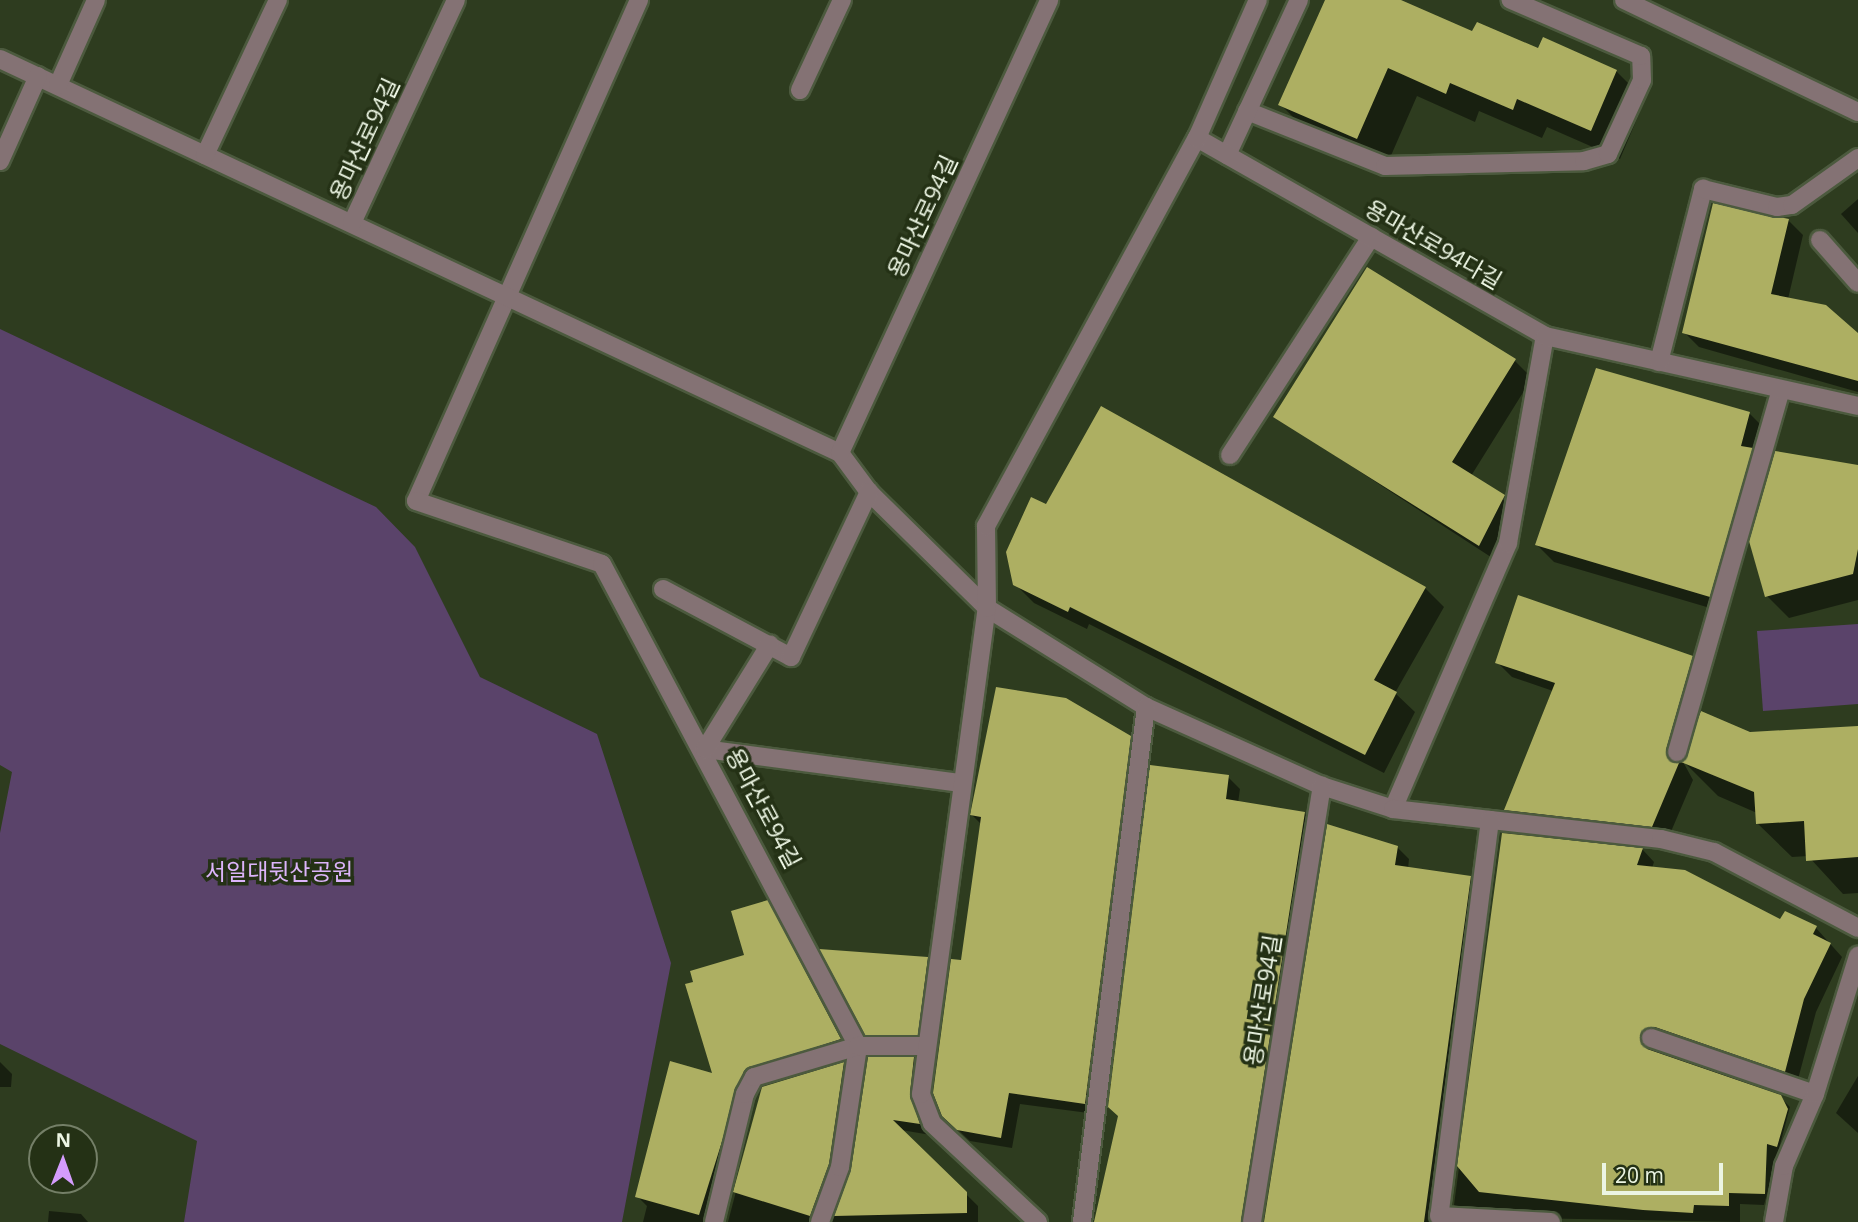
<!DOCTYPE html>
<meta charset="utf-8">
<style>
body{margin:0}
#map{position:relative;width:1858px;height:1222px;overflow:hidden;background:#2e3c1f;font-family:"Open Sans","Noto Sans KR",sans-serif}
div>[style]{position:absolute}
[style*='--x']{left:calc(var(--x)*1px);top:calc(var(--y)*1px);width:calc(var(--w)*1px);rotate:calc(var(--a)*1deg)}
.green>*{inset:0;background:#5a436a}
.shadow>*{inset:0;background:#0007}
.building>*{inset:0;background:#adaf62}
.roads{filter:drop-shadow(2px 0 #4c5a3e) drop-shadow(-2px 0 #4c5a3e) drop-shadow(0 2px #4c5a3e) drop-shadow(0 -2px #4c5a3e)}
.service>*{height:18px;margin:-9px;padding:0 9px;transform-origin:9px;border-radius:9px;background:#847274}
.minor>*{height:18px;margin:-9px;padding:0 9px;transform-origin:9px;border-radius:9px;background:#847274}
span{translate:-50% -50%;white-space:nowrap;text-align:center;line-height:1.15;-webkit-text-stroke:7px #243115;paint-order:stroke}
.street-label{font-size:23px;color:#ecf5e3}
.park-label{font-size:23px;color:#dcb4fa}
.north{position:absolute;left:28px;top:1124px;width:70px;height:70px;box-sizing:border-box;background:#243115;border:2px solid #747f67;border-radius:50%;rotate:1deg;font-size:19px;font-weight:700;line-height:28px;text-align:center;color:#ecf5e3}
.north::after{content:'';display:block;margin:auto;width:24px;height:32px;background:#d49cfc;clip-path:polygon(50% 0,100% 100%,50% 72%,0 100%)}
.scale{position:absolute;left:1602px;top:1163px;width:121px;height:32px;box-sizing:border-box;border:4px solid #ecf5e3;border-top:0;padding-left:9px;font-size:21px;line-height:24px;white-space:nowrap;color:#ecf5e3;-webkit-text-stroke:5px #243115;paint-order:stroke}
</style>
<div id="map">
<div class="green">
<i style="clip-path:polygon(0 329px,376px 507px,415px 547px,480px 677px,597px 734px,671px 963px,622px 1222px,184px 1222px,197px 1141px,0 1044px,0 833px,12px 772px,0 765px)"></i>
<i style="clip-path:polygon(1858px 624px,1858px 704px,1763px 711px,1757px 631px)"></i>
</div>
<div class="shadow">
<i style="clip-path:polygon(1326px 0,1397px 0,1473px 33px,1616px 71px,1645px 100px,1620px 159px,1547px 127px,1542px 138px,1479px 111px,1475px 122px,1417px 96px,1386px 167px,1310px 134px,1280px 104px)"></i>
<i style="clip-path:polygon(1858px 199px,1858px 233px,1841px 214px)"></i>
<i style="clip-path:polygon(1788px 220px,1803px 235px,1788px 299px,1858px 336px,1858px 392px,1699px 347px,1684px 332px)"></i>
<i style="clip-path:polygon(1515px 361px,1532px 378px,1471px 476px,1521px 513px,1497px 561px,1276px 417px)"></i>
<i style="clip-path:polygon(1597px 370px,1750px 414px,1767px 431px,1759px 457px,1769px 466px,1727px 613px,1554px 562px,1537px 545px)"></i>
<i style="clip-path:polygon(1858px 467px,1858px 600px,1789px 618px,1767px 596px)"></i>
<i style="clip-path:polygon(1015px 584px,1425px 588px,1444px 607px,1395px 693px,1415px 712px,1384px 773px,1089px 624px,1087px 629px,1034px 603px)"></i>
<i style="clip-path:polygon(1692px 658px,1707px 673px,1684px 751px,1749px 734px,1858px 728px,1858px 893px,1843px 894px,1808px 856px,1792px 857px,1757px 823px,1757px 813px,1718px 796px,1682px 760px,1693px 780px,1667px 841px,1521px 824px,1507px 810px,1553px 691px,1512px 677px,1497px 662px)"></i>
<i style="clip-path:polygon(1130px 738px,1142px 749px,1096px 1114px,1020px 1104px,1012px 1148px,970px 1141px,943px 1116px,981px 824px,972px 815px)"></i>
<i style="clip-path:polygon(1228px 777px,1240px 789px,1238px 803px,1304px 813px,1316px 825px,1254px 1222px,1097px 1222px)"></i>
<i style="clip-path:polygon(1503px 835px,1643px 850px,1654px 862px,1652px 868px,1781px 922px,1785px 913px,1816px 928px,1842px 957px,1816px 1012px,1797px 1083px,1668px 1038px,1651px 1047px,1778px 1095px,1790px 1107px,1764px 1205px,1740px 1204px,1740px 1222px,1466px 1217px,1454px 1205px)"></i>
<i style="clip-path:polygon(1397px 847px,1409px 859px,1408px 869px,1471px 877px,1483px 889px,1440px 1222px,1265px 1222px)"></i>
<i style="clip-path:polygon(767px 902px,852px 1051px,756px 1083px,721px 1222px,643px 1222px,647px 1206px,637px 1196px,715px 1075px)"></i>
<i style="clip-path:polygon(927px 959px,939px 970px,929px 1045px,878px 1045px,866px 1034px)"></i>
<i style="clip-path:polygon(869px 1059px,914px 1059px,926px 1071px,921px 1106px,931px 1135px,901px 1130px,978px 1206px,978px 1222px,832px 1222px,853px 1169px)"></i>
<i style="clip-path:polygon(0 1062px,12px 1074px,11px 1087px,0 1087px)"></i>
<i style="clip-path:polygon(844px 1064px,855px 1076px,824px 1222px,728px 1222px,763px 1088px)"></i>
<i style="clip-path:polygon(1858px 1076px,1858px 1133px,1836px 1113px)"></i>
<i style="clip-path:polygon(49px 1211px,81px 1214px,88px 1222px,48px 1222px)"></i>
</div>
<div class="building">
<i style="clip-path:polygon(1325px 0,1401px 0,1472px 31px,1477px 22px,1538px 48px,1543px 37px,1617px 70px,1591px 131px,1517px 99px,1513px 110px,1450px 83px,1446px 94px,1388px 68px,1357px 139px,1278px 105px)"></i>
<i style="clip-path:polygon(1713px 203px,1789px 219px,1771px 294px,1826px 305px,1858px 333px,1858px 381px,1682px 333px)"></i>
<i style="clip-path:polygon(1367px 267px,1516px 359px,1452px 462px,1505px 495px,1479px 546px,1273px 417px)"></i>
<i style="clip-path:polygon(1596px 368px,1750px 412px,1741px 446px,1753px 448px,1710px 597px,1535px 545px)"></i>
<i style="clip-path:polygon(1101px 406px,1426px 587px,1374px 680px,1397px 692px,1365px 755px,1070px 607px,1068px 612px,1013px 585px,1006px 552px,1031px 497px,1046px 504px)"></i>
<i style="clip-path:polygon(1775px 451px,1858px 465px,1858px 549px,1853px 574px,1765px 597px,1749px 541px)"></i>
<i style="clip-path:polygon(1518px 595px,1693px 656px,1666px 750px,1679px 763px,1652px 827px,1504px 810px,1555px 683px,1495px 663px)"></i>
<i style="clip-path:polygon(996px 687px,1066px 698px,1131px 736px,1085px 1104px,1009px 1093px,1001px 1138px,957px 1130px,942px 1116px,933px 1093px,951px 959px,961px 960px,981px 817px,970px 815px)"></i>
<i style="clip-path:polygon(1701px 711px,1750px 732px,1858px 726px,1858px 857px,1806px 861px,1804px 821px,1756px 824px,1754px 792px,1681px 762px)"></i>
<i style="clip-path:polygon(1150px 765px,1229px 775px,1226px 799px,1305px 812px,1241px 1222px,1094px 1222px,1118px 1116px,1108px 1107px)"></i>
<i style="clip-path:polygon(1327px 824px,1398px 846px,1395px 865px,1471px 876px,1424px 1222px,1264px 1222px)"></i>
<i style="clip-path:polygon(1502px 833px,1643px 848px,1637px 865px,1685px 870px,1780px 919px,1785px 911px,1817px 926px,1813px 934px,1831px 943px,1804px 999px,1785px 1072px,1655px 1027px,1640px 1035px,1647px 1049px,1781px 1095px,1788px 1109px,1777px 1147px,1767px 1144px,1765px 1194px,1729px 1193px,1729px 1206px,1694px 1205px,1693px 1213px,1643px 1210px,1479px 1192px,1457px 1166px)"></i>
<i style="clip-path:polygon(768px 900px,841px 1039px,744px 1071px,699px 1215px,635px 1197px,670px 1061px,712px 1073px,685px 984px,693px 982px,690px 971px,744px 955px,731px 911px)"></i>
<i style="clip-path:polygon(819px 949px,928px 957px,918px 1035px,865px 1035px)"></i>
<i style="clip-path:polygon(868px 1057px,914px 1057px,910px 1093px,920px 1124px,893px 1120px,967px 1192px,967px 1213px,834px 1216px,851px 1169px)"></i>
<i style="clip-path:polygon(844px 1062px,829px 1164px,810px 1216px,733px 1192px,762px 1087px)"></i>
</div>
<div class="roads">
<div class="service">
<i style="--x:1247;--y:111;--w:149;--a:21.7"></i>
<i style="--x:1385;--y:166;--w:199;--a:-1.4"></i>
<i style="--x:1584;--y:161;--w:25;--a:-16"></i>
<i style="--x:1608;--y:154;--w:81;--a:-65.3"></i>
<i style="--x:1642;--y:80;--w:24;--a:-92"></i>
<i style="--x:1641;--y:56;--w:142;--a:-156.7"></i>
<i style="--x:1227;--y:155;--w:171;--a:-65.1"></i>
<i style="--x:1820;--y:240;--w:57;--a:48.5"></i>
<i style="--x:1230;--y:455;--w:260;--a:-57.1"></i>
<i style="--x:1677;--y:752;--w:373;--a:-74"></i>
<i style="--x:1393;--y:809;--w:290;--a:-66.6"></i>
<i style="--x:1508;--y:543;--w:210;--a:-79.9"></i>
<i style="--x:1651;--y:1038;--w:173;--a:18.9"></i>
<i style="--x:820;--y:1222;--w:59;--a:-70"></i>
<i style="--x:840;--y:1167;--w:122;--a:-81.5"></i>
</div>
<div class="minor">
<i style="--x:639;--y:0;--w:548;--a:113.99"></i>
<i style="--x:416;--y:501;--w:196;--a:18.7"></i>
<i style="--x:602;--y:564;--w:546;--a:62.03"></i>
<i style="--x:1624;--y:0;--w:259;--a:25.6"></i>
<i style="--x:0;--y:59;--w:928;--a:25.13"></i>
<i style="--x:840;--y:453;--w:49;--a:53.4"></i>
<i style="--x:869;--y:492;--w:165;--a:44.5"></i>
<i style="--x:987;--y:608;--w:187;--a:31.9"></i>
<i style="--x:1146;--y:707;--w:193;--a:24.2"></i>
<i style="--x:1322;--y:786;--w:75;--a:17.9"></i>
<i style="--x:1393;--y:809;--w:270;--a:6.4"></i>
<i style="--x:1661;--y:839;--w:55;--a:13.8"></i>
<i style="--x:1714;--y:852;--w:163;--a:27.8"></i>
<i style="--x:58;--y:85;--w:93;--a:-65.9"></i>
<i style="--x:800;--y:90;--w:99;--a:-65"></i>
<i style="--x:1197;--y:138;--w:400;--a:29.6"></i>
<i style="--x:1545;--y:336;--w:321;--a:12.6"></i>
<i style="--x:205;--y:155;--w:171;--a:-64.8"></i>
<i style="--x:0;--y:161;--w:93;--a:-65.9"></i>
<i style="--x:352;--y:223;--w:246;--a:-65"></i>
<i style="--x:1659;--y:362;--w:179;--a:-75.7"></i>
<i style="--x:1703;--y:189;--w:76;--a:13.7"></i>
<i style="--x:1777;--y:207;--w:15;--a:-8"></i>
<i style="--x:1792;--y:205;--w:81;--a:-35.5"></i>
<i style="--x:840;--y:453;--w:499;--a:-65.2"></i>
<i style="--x:663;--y:589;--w:145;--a:28"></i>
<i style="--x:791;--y:657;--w:183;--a:-64.7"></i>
<i style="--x:705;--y:749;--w:257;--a:7.6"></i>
<i style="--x:705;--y:749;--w:123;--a:-58.2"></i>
<i style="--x:1490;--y:820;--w:399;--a:97.3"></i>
<i style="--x:1439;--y:1216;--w:112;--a:3.1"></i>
<i style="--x:714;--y:1222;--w:132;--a:-76.4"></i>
<i style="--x:745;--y:1094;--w:19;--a:-62"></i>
<i style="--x:754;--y:1077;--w:109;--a:-16.6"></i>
<i style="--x:858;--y:1046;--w:66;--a:0"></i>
<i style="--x:1038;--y:1222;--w:145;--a:-137"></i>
<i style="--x:932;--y:1123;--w:31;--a:-111"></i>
<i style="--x:921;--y:1094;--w:490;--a:-82.3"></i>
<i style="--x:987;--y:608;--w:82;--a:-90.7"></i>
<i style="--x:986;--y:526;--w:442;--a:-61.5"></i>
<i style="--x:1197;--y:138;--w:151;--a:-66.2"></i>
<i style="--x:1082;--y:1222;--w:519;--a:-82.92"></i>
<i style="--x:1252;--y:1222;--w:442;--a:-80.9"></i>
<i style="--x:1774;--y:1222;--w:57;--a:-79.9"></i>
<i style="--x:1784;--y:1166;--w:78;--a:-66.7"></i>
<i style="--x:1815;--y:1094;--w:145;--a:-72.7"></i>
</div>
</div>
<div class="street-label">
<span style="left:364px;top:139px;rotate:-65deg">용마산로94길</span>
<span style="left:922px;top:216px;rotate:-65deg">용마산로94길</span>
<span style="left:1434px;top:244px;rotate:30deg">용마산로94다길</span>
<span style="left:764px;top:808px;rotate:62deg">용마산로94길</span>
<span style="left:1262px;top:1000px;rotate:-81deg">용마산로94길</span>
</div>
<div class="park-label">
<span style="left:279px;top:871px">서일대뒷산공원</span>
</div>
<div class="north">N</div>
<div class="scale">20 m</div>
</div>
